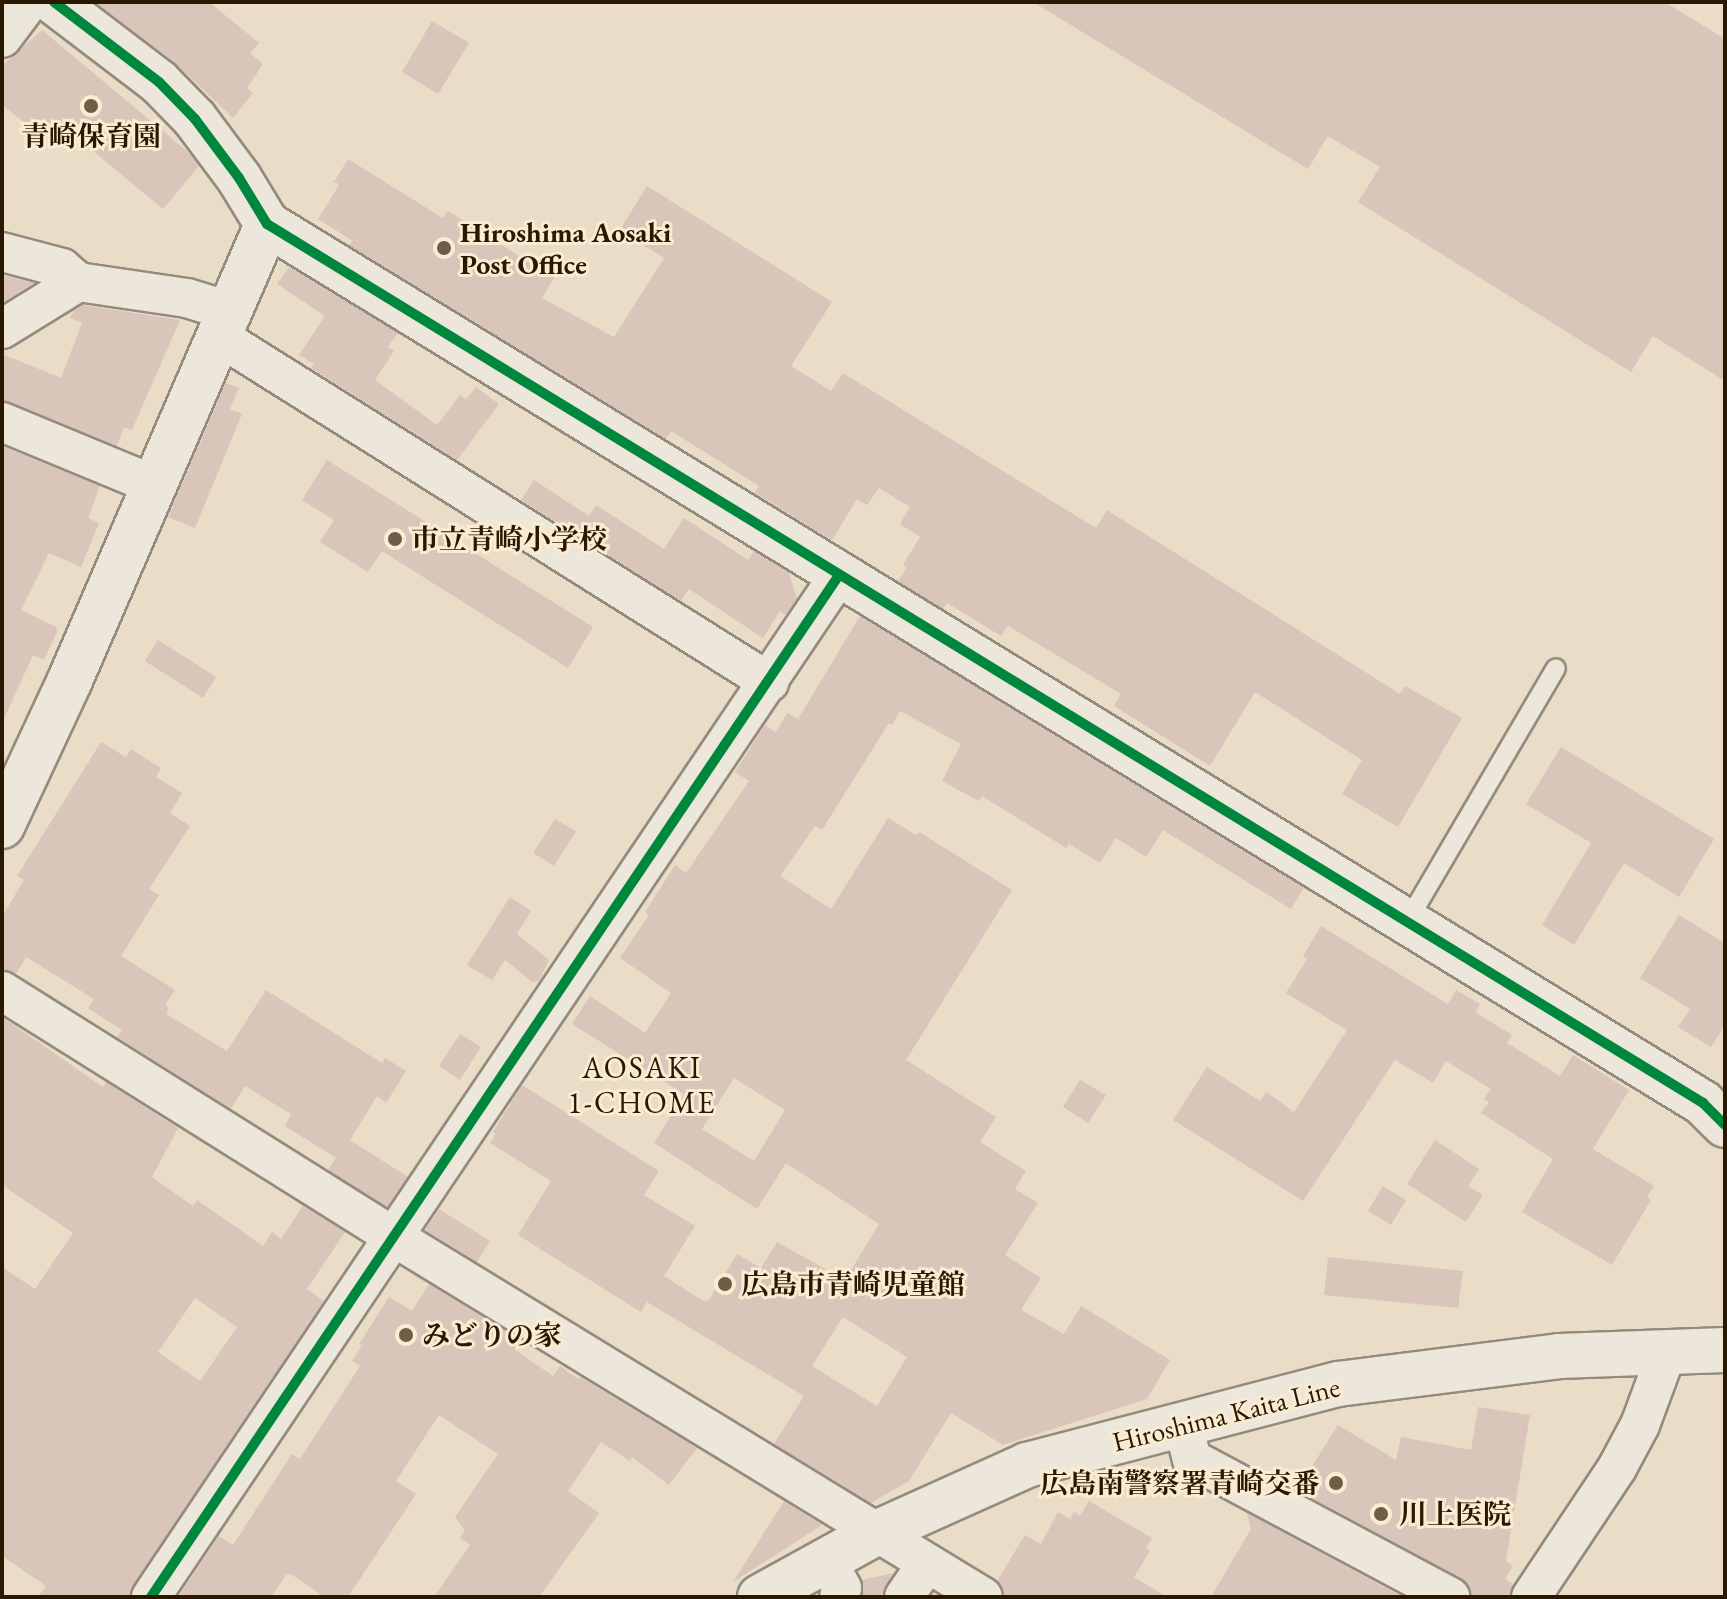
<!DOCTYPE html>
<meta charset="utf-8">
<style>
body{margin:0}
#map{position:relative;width:1727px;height:1599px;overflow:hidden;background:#e9ddc7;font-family:"EB Garamond","Noto Serif JP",serif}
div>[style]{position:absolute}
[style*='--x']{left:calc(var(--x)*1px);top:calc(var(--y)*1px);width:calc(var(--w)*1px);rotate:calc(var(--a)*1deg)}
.building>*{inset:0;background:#d9c5b9}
.roads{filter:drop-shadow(2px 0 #948b7c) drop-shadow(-2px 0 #948b7c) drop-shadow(0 2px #948b7c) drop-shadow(0 -2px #948b7c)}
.lane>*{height:18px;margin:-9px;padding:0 9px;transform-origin:9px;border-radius:9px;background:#ece6db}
.street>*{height:38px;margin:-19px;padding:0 19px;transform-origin:19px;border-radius:19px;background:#ece6db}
.secondary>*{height:44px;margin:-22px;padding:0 22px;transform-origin:22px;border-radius:22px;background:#ece6db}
.cycleway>*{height:10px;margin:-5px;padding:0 5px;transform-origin:5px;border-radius:5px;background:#00873e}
.dots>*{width:22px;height:22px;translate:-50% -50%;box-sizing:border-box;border:4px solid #faecd2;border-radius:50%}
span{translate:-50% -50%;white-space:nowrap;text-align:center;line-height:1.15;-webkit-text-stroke:6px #faecd2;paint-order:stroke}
.poi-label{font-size:28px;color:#2b1802;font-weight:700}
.left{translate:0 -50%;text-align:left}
.right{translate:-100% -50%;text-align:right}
.street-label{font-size:28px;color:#2b1802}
.neighbourhood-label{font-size:30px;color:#2b1802;letter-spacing:2px}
.frame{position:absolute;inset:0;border:4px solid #2b1802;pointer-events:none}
</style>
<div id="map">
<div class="building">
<i style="clip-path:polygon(95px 2px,209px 2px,259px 43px,250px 53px,263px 64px,247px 88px,253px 93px,233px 118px,174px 62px)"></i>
<i style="clip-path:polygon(1033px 2px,1665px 2px,1725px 39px,1725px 381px,1653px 336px,1631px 372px,1358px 202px,1380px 167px,1328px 136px,1308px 169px)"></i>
<i style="clip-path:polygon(432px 21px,469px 43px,438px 94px,402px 72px)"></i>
<i style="clip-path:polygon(42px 30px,189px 153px,199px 166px,163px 209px,58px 122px,45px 138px,2px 105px,2px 66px)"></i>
<i style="clip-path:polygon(348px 159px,443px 218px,448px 211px,554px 278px,542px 298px,614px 337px,664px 258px,620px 230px,647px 186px,832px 302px,791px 366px,831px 391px,843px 373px,1096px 528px,1107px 510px,1400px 694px,1405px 686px,1462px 718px,1398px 827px,1342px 794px,1362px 760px,1255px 692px,1210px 766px,1114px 706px,1121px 694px,1058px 656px,1008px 626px,1001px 636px,947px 603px,943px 609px,898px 581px,907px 567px,903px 565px,920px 537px,900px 524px,910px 507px,879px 488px,867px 505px,857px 499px,832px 540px,755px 493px,759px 486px,671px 431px,666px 439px,349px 245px,353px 241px,318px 219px,339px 185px,334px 182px)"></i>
<i style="clip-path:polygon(289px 267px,398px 333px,388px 347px,394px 351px,375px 380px,437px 425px,460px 395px,466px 399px,476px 387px,499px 404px,457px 460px,311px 368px,314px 364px,299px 355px,325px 316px,277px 284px)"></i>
<i style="clip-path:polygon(2px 275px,34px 283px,2px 303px)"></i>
<i style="clip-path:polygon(83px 305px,180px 320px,132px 430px,124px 427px,117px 446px,2px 400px,2px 354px,61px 378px,82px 323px,70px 318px,74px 311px)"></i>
<i style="clip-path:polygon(226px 383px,239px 388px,230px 409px,242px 414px,195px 528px,168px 517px)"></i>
<i style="clip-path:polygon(2px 446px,100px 486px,88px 518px,99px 523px,81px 567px,49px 553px,21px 610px,56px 627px,57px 632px,44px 660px,33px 655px,2px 723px)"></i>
<i style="clip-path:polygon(327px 460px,593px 627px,568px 668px,382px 551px,368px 572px,320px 542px,334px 520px,302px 500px)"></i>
<i style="clip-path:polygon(534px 480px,589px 516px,596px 505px,664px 549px,684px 518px,748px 560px,754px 551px,789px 573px,797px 599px,785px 615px,780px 611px,763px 638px,689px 589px,681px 601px,521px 500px)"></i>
<i style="clip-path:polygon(evenodd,860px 616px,1304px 888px,1291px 909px,1163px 830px,1146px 857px,1116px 838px,1100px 863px,1069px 844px,1066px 848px,982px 796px,979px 801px,942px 781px,961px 744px,900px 711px,892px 725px,889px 723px,822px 830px,815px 826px,780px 876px,831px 909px,888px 818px,916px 835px,919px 832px,1012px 890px,906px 1060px,996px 1117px,980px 1142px,1026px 1171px,1015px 1189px,1038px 1203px,1005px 1255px,1041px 1278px,1021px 1310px,1064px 1334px,1081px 1306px,1170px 1360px,1147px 1399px,1003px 1445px,951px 1413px,909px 1481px,871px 1503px,774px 1444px,804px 1396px,647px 1302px,641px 1312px,518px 1235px,551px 1181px,490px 1143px,496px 1134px,493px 1132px,522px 1085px,659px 1171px,644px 1195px,695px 1226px,664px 1276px,702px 1300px,708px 1301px,737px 1254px,761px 1268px,777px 1242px,845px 1280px,879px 1224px,786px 1163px,757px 1209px,654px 1143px,684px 1094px,572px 1024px,590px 996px,645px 1033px,671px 993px,620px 958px,649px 915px,645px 912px,675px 865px,686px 873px,749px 781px,735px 772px,765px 725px,776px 732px,787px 713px,798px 719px,860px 616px,734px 1078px,785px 1110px,754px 1161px,702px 1129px,734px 1078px,860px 616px,843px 1317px,907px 1357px,877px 1406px,812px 1366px,843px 1317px)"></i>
<i style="clip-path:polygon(158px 640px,216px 677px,203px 698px,145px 661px)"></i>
<i style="clip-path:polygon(101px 742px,126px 757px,131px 749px,161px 768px,156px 777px,182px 793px,170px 813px,190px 826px,149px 889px,159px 895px,121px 956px,175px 990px,165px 1005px,169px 1008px,166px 1014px,227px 1051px,266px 990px,382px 1063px,385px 1058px,406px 1071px,386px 1103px,377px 1096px,350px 1140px,408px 1177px,387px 1207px,328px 1170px,336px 1158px,285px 1126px,291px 1114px,245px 1086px,231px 1109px,117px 1037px,122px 1030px,88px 1008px,94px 999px,26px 957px,16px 974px,2px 969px,2px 917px,24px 880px,17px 876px)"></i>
<i style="clip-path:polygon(1561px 747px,1714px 839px,1679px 897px,1624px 863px,1574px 945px,1542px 925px,1591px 843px,1526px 804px)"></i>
<i style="clip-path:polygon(555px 819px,576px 831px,554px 866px,533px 853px)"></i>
<i style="clip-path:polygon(510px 897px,531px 911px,517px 934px,549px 960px,539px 981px,532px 982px,505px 960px,492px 980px,467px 965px)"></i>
<i style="clip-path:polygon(1679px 915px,1725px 943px,1725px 1025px,1711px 1047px,1678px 1027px,1690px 1009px,1640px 978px)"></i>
<i style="clip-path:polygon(1321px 926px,1448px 1004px,1456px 990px,1480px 1004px,1475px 1012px,1512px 1035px,1507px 1043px,1560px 1076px,1573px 1055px,1629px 1090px,1593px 1149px,1654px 1186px,1647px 1197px,1651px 1200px,1612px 1265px,1522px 1212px,1553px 1159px,1481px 1113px,1489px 1102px,1484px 1099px,1491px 1089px,1446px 1061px,1433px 1083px,1395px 1060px,1303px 1201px,1173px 1120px,1207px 1067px,1260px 1101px,1266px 1092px,1294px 1112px,1347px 1030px,1286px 993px,1307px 959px,1303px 956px)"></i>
<i style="clip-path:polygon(evenodd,2px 1017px,103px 1087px,106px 1082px,178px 1128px,152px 1177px,193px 1206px,197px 1200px,263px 1246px,272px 1232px,281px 1239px,303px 1206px,345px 1232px,307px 1289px,324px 1301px,133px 1585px,129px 1597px,38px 1597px,46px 1586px,2px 1556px,2px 1267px,35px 1289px,73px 1233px,2px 1185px,2px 1017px,195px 1298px,237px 1327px,200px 1381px,158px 1352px,195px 1298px)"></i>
<i style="clip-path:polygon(460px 1034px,481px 1047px,460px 1080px,439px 1066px)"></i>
<i style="clip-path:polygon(1080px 1080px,1106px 1095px,1088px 1123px,1063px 1107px)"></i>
<i style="clip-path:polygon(1435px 1140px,1479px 1169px,1468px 1186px,1483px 1195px,1466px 1222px,1407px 1184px)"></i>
<i style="clip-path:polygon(1383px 1186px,1406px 1200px,1391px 1225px,1368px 1211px)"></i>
<i style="clip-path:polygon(439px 1209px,490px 1241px,477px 1262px,425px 1230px)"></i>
<i style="clip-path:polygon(1328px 1257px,1463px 1271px,1458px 1308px,1324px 1295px)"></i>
<i style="clip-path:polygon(429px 1284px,520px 1340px,514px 1349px,553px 1376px,560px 1366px,578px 1379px,580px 1377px,697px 1448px,669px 1485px,632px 1457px,630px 1461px,601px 1442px,568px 1491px,599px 1513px,539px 1597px,434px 1597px,470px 1545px,460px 1538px,465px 1530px,455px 1517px,498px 1454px,439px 1415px,396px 1481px,416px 1494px,348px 1597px,324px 1597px,291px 1574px,286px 1575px,271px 1597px,178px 1597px,219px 1536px,233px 1545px,292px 1454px,300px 1459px,360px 1366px,352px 1361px,362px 1346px,359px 1344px,389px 1297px,412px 1311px)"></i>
<i style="clip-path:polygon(1478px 1407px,1530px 1415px,1506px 1561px,1513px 1566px,1505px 1579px,1513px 1584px,1509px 1597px,1472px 1597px,1469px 1586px,1460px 1578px,1297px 1490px,1338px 1425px,1396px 1460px,1401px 1437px,1471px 1450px)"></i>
<i style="clip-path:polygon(784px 1501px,822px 1525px,733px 1582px)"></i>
<i style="clip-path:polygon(1089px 1501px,1152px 1538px,1146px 1548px,1150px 1551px,1134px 1577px,1167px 1597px,1005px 1597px,997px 1581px,1025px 1535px,1041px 1544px,1058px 1512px,1070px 1519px,1074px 1512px,1080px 1516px)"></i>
<i style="clip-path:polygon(1247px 1513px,1399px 1595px,1211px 1597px,1251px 1529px)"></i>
<i style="clip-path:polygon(893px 1573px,882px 1597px,862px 1597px,862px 1580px)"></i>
</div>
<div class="roads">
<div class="lane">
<i style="--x:1407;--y:922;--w:294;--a:-59.6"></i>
</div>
<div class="street">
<i style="--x:2;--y:38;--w:45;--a:-53.1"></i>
<i style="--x:2;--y:252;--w:62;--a:14.9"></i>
<i style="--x:62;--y:268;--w:21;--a:41"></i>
<i style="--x:2;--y:329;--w:89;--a:-31.7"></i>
<i style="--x:78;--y:282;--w:110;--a:8.4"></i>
<i style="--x:187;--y:298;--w:44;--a:17.2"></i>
<i style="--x:218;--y:336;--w:651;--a:32.13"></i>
<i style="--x:2;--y:422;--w:165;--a:22.5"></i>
<i style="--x:2;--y:991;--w:463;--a:32.1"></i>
<i style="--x:394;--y:1237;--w:690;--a:31.43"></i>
<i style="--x:1183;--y:1424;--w:36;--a:76"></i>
<i style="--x:1192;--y:1459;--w:293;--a:28.1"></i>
<i style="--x:827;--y:1559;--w:33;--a:63"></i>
<i style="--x:842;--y:1588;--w:9;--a:108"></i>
<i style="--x:151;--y:1597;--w:1232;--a:-56.05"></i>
<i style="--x:904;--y:1597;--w:41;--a:-55.9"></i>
<i style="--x:1531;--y:1597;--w:155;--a:-56.3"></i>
<i style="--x:1617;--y:1468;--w:49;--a:-61.9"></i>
<i style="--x:1640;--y:1425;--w:78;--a:-69.7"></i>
</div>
<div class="secondary">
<i style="--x:54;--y:2;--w:132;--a:37.3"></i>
<i style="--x:159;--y:82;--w:52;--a:45.8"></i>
<i style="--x:195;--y:119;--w:74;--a:53.3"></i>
<i style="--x:239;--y:178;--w:54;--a:58.7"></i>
<i style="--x:267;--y:224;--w:1684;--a:31.47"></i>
<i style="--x:1703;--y:1103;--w:31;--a:45"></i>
<i style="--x:2;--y:826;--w:161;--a:-65"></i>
<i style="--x:70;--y:680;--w:497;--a:-66.6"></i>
<i style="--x:760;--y:1597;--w:132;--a:-28.9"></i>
<i style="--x:876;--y:1533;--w:166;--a:-24.2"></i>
<i style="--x:1027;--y:1465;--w:321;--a:-14.6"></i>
<i style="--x:1338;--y:1384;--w:223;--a:-7.2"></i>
<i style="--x:1559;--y:1356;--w:166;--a:-2.1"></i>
</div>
</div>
<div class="cycleway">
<i style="--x:54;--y:2;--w:132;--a:37.3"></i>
<i style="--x:159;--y:82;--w:52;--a:45.8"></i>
<i style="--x:195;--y:119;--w:74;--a:53.3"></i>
<i style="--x:239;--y:178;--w:54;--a:58.7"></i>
<i style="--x:267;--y:224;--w:1684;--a:31.47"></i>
<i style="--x:1703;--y:1103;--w:31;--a:45"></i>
<i style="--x:151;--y:1597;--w:1232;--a:-56.05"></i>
</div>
<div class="dots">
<i style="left:91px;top:106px;background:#6e5d47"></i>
<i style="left:444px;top:248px;background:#6e5d47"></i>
<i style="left:395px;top:539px;background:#6e5d47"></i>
<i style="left:725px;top:1284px;background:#6e5d47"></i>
<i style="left:406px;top:1335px;background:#6e5d47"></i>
<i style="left:1336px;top:1483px;background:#6e5d47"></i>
<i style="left:1381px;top:1514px;background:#6e5d47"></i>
</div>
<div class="poi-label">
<span style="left:91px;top:136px">青崎保育園</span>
<span class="left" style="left:460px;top:248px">Hiroshima Aosaki<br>Post Office</span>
<span class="left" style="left:411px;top:539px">市立青崎小学校</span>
<span class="left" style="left:741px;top:1284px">広島市青崎児童館</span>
<span class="left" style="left:422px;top:1335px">みどりの家</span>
<span class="right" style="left:1320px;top:1483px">広島南警察署青崎交番</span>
<span class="left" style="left:1399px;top:1514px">川上医院</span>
</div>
<div class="street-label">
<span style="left:1226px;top:1414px;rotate:-14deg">Hiroshima Kaita Line</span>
</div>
<div class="neighbourhood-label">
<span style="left:642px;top:1085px">AOSAKI<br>1-CHOME</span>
</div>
<div class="frame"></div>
</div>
